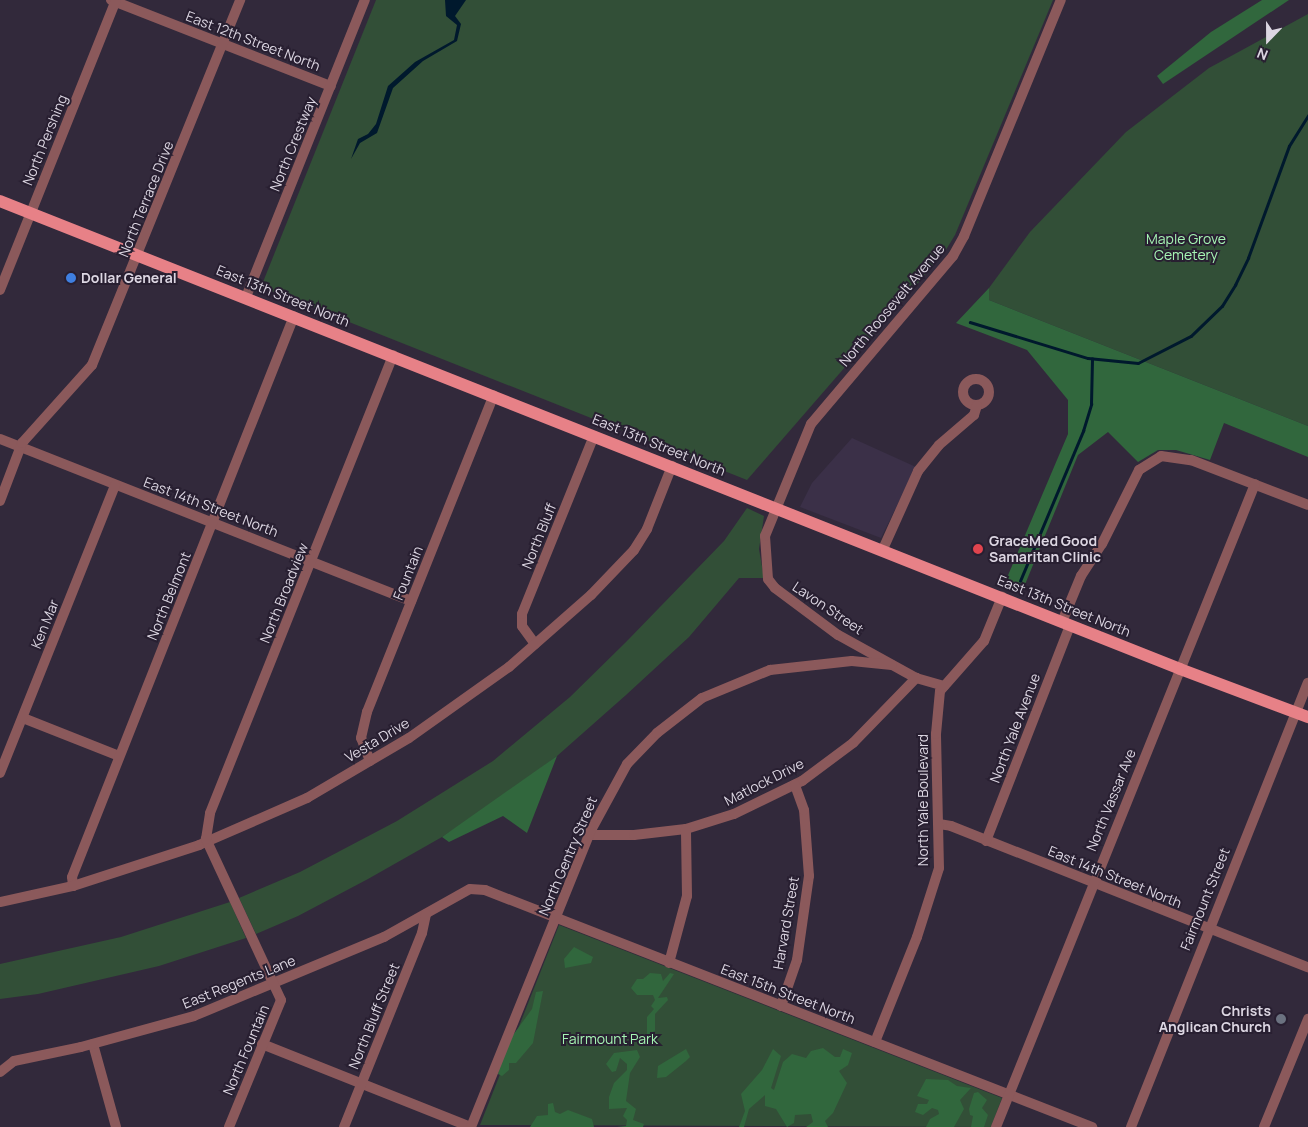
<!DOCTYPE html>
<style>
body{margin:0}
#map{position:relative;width:1308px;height:1127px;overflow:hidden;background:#32293b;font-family:Manrope,sans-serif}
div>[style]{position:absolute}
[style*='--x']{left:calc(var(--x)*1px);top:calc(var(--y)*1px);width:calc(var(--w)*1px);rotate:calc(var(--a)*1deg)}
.built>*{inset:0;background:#3b3048}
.green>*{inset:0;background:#324f37}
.forest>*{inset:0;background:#31673d}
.water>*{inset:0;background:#00192d}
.stream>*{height:2.5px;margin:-1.25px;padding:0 1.25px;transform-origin:1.25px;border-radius:1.25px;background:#00192d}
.minor>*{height:10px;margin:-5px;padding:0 5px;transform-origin:5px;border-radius:5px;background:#8b595b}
.minor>.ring{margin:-5px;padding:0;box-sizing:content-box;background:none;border:10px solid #8b595b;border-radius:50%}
.major>*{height:12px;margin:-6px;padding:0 6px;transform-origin:6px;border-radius:6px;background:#e78187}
.dots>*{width:14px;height:14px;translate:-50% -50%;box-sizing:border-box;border:2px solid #281f31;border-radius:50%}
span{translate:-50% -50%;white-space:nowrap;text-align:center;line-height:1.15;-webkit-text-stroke:4px #281f31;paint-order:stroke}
.street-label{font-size:14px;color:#dcd6e2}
.park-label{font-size:14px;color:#a5f4b3}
.poi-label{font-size:14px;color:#dcd6e2;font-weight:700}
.left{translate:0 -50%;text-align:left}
.right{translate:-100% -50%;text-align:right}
.north{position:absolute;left:1243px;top:15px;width:50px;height:50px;-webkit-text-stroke:4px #281f31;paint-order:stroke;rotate:202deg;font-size:14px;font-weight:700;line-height:20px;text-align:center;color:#dcd6e2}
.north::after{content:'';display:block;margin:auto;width:18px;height:22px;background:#dcd6e2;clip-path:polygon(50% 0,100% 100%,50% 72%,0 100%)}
</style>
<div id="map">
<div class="built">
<i style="clip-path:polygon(852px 438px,916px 467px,881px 538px,800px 507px,812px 483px)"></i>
</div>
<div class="green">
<i style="clip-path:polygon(376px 0,1053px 0,955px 235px,944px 253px,747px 480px,261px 287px)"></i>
<i style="clip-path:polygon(1308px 14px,1308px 426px,989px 300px,989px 288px,1030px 232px,1126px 132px,1209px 68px)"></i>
<i style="clip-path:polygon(747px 508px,764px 516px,759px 549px,764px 578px,739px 578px,689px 637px,626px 695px,557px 756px,493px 804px,442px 837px,368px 879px,298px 916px,256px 934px,239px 898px,300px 872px,397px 821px,493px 761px,570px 697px,626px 642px,724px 541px)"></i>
<i style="clip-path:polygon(230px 902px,246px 938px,159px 966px,38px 994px,0 999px,0 964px,121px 937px)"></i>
<i style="clip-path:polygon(559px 925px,1002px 1098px,991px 1127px,480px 1125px)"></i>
</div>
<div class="forest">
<i style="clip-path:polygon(1262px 0,1289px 0,1163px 84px,1157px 76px,1211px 32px)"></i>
<i style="clip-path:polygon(989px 288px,989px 300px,1308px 426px,1308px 457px,1224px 423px,1210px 460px,1176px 450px,1158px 450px,1138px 462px,1108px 432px,1078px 455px,1024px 587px,1006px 580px,1068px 434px,1068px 400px,1027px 350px,956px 323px)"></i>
<i style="clip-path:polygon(557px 756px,527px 833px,503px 816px,449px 842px,442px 837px)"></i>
<i style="clip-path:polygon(574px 947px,593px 957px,591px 963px,565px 968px,564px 959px)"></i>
<i style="clip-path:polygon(650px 973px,661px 974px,663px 981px,670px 973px,674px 974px,658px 998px,667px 997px,668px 1000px,655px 1014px,655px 1031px,647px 1035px,647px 1017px,654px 1009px,651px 1006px,655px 1000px,653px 995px,637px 995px,631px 988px,637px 979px,643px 979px)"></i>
<i style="clip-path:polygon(543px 991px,533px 1043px,516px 1063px,509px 1063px,509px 1070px,502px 1076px,498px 1074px,499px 1067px,513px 1035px,532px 1009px,536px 992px)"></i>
<i style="clip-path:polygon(823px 1048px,835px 1057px,840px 1057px,843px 1049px,852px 1053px,848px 1065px,839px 1071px,847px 1083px,833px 1113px,825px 1121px,828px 1127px,806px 1127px,813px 1122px,811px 1114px,795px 1115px,794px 1123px,787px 1127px,776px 1109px,765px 1106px,765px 1095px,749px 1109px,744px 1127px,739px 1127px,745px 1111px,741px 1094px,762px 1070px,773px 1049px,781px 1056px,771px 1088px,774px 1090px,783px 1062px,792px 1054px,806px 1058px,811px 1051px)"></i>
<i style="clip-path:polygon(686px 1049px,690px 1057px,686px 1061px,666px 1077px,657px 1078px,658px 1066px)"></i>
<i style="clip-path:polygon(637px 1050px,640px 1057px,630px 1073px,626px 1101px,636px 1109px,633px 1120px,644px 1124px,643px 1127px,617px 1127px,626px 1126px,627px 1120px,623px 1116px,627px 1108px,609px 1109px,609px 1097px,614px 1083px,627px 1070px,627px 1064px,620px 1058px,616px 1071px,612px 1072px,606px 1064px,614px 1053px)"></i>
<i style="clip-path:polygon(926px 1079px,948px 1080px,957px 1086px,971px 1088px,960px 1100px,964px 1109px,954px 1127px,926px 1127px,930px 1119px,939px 1114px,938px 1110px,932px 1108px,923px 1115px,915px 1112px,918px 1104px,927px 1104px,929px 1100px,917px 1096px)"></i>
<i style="clip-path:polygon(978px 1092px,987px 1100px,982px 1108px,988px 1115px,984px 1127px,971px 1127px,973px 1116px,970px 1115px,969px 1109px,974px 1093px)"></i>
<i style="clip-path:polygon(553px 1103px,555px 1112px,560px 1114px,568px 1110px,592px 1119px,594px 1127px,530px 1127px,537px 1116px,548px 1115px,548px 1104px)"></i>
</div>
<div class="water">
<i style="clip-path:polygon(445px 0,466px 0,455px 16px,461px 24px,457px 41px,423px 61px,393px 88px,377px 133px,360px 143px,351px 159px,358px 139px,368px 134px,376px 124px,388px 86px,415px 62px,454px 40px,457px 25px,446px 16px)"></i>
</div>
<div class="stream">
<i style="--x:970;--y:322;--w:123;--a:17"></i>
<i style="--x:1088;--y:358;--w:50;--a:5.7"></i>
<i style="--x:1138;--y:363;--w:59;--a:-27"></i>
<i style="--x:1191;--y:336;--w:43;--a:-44.1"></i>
<i style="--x:1222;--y:306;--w:25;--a:-58"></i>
<i style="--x:1235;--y:285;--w:30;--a:-64"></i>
<i style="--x:1248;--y:258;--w:119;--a:-69.9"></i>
<i style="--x:1289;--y:146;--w:36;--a:-58"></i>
<i style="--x:1020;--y:581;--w:163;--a:-67.2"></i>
<i style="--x:1083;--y:431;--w:28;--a:-73"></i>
<i style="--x:1091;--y:404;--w:45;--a:-88.7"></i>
</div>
<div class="minor">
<i style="--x:111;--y:0;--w:236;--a:21.4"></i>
<i style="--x:0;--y:290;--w:312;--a:-68.2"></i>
<i style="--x:246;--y:297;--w:320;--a:-68.2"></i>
<i class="ring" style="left:963px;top:379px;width:16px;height:16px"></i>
<i style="--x:0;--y:439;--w:442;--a:21.5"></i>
<i style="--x:0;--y:501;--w:62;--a:-69.2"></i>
<i style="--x:22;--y:443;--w:105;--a:-48.1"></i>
<i style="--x:92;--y:365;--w:394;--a:-67.9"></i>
<i style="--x:883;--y:549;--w:85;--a:-65.8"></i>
<i style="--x:918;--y:471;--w:33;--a:-51"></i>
<i style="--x:939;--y:445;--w:46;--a:-40.6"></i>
<i style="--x:974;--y:415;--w:10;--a:-73"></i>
<i style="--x:1062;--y:622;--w:50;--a:-67.6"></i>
<i style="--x:1081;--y:576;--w:38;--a:-57"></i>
<i style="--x:1102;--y:544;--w:83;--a:-63.4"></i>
<i style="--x:1139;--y:470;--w:26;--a:-32"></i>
<i style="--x:1161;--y:456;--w:30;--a:8"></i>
<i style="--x:1191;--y:460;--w:125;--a:21"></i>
<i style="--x:535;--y:644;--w:22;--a:-126"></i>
<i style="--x:522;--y:626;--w:12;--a:-90"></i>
<i style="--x:522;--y:614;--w:192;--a:-68"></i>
<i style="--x:944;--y:686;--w:29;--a:-164"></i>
<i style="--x:916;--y:678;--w:89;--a:-151.1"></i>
<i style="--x:838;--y:635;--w:79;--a:-143.3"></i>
<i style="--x:775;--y:588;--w:11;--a:-128"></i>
<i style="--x:768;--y:579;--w:43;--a:-94"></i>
<i style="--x:765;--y:536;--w:121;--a:-67.7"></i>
<i style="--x:811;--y:424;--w:220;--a:-49.8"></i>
<i style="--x:953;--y:256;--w:23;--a:-61"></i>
<i style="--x:964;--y:236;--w:255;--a:-67.7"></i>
<i style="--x:23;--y:718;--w:103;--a:21.6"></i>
<i style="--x:370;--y:761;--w:25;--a:-111"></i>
<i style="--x:361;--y:738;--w:27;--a:-77"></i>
<i style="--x:367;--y:712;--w:341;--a:-68.2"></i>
<i style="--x:0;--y:773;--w:310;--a:-68.2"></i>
<i style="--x:939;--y:824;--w:12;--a:9"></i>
<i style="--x:951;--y:826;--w:384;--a:21.6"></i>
<i style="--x:590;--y:835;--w:44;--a:0"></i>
<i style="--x:634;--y:835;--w:52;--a:-6.6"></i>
<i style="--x:686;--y:829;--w:50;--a:-17.4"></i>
<i style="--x:734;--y:814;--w:76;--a:-25.9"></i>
<i style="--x:802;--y:781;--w:64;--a:-36.7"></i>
<i style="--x:853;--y:743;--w:91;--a:-45.9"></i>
<i style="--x:986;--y:841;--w:232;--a:-68.7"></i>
<i style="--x:73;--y:886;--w:9;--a:-96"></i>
<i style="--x:72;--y:877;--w:603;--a:-68.41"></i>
<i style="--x:0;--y:902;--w:75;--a:-12.4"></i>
<i style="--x:73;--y:886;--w:133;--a:-18"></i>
<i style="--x:199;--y:845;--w:118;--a:-23.5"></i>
<i style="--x:307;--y:798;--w:118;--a:-30.5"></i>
<i style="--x:409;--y:738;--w:123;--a:-35.4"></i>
<i style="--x:509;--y:667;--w:109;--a:-41.3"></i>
<i style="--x:591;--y:595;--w:62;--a:-46.3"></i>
<i style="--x:634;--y:550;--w:25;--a:-58"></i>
<i style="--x:647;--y:529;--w:68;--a:-68.4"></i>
<i style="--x:669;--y:963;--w:69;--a:-75"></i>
<i style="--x:687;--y:896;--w:67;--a:-90.9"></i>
<i style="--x:781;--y:1006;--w:49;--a:-70.8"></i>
<i style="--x:797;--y:960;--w:85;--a:-81.9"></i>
<i style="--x:809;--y:876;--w:66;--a:-94.3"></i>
<i style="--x:804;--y:810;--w:27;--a:-110"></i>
<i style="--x:875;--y:1042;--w:113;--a:-68.2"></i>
<i style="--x:917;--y:937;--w:72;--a:-72.3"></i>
<i style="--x:939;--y:868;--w:134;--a:-91.3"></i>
<i style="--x:936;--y:734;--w:43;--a:-84.7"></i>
<i style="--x:940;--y:691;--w:67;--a:-48.7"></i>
<i style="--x:984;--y:641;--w:48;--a:-67.8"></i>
<i style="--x:93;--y:1044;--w:86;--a:74.5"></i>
<i style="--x:262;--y:1044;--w:225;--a:21.7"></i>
<i style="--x:0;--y:1072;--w:18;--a:-38"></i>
<i style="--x:14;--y:1061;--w:68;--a:-11.8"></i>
<i style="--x:81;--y:1047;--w:117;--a:-15.3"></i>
<i style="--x:194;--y:1016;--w:206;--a:-22.6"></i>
<i style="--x:384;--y:937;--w:98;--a:-29.2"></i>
<i style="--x:470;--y:889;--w:15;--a:4"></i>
<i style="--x:485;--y:890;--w:652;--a:21.33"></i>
<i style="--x:229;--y:1127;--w:137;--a:-67.7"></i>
<i style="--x:281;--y:1000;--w:178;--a:-115"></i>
<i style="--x:206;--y:839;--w:26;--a:-81"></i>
<i style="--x:210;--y:813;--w:493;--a:-68.2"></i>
<i style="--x:344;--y:1127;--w:209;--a:-68.1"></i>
<i style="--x:422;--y:933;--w:19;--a:-78"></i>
<i style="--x:471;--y:1127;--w:318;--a:-68"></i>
<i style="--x:590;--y:832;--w:77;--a:-61.4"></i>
<i style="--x:627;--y:764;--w:43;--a:-45.9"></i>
<i style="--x:657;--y:733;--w:57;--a:-37.9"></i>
<i style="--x:702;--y:698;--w:74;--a:-22.4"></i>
<i style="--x:770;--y:670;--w:82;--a:-6.3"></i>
<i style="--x:852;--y:661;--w:40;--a:5.7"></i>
<i style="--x:996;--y:1127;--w:693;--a:-68.06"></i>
<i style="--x:1131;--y:1127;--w:478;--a:-68.3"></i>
<i style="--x:1264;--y:1127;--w:117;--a:-67.8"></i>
</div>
<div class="major">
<i style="--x:0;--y:201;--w:1269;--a:21.63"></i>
<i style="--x:1180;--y:669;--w:137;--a:20.6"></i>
</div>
<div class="dots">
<i style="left:71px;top:278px;background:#3f7fe0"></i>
<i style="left:978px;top:549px;background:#e0444e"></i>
<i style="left:1281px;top:1019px;background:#6b7280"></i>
</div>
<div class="street-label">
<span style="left:253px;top:41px;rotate:21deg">East 12th Street North</span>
<span style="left:45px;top:140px;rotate:-68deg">North Pershing</span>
<span style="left:293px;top:144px;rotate:-68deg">North Crestway</span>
<span style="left:146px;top:199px;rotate:-68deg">North Terrace Drive</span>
<span style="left:283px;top:296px;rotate:22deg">East 13th Street North</span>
<span style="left:892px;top:305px;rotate:-50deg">North Roosevelt Avenue</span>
<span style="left:659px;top:445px;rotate:22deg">East 13th Street North</span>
<span style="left:211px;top:507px;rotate:21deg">East 14th Street North</span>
<span style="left:539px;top:536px;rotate:-68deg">North Bluff</span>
<span style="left:408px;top:573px;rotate:-68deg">Fountain</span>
<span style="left:284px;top:593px;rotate:-68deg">North Broadview</span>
<span style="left:169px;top:596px;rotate:-68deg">North Belmont</span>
<span style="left:1064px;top:606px;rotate:22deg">East 13th Street North</span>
<span style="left:828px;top:608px;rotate:34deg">Lavon Street</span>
<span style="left:45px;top:624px;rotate:-68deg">Ken Mar</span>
<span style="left:1015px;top:728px;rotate:-69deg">North Yale Avenue</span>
<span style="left:377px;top:740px;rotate:-31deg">Vesta Drive</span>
<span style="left:764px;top:782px;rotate:-27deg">Matlock Drive</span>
<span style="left:923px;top:800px;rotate:-90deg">North Yale Boulevard</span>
<span style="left:1111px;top:800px;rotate:-68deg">North Vassar Ave</span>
<span style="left:568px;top:856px;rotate:-67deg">North Gentry Street</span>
<span style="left:1115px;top:877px;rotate:22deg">East 14th Street North</span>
<span style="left:1205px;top:899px;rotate:-68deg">Fairmount Street</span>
<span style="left:786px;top:923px;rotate:-80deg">Harvard Street</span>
<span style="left:239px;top:982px;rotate:-22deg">East Regents Lane</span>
<span style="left:788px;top:994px;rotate:21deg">East 15th Street North</span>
<span style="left:374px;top:1016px;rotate:-68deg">North Bluff Street</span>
<span style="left:246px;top:1050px;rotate:-67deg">North Fountain</span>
</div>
<div class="park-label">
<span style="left:1186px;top:247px">Maple Grove<br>Cemetery</span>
<span style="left:610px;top:1039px">Fairmount Park</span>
</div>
<div class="poi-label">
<span class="left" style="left:81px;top:278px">Dollar General</span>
<span class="left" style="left:989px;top:549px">GraceMed Good<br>Samaritan Clinic</span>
<span class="right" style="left:1271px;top:1019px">Christs<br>Anglican Church</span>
</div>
<div class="north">N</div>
</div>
